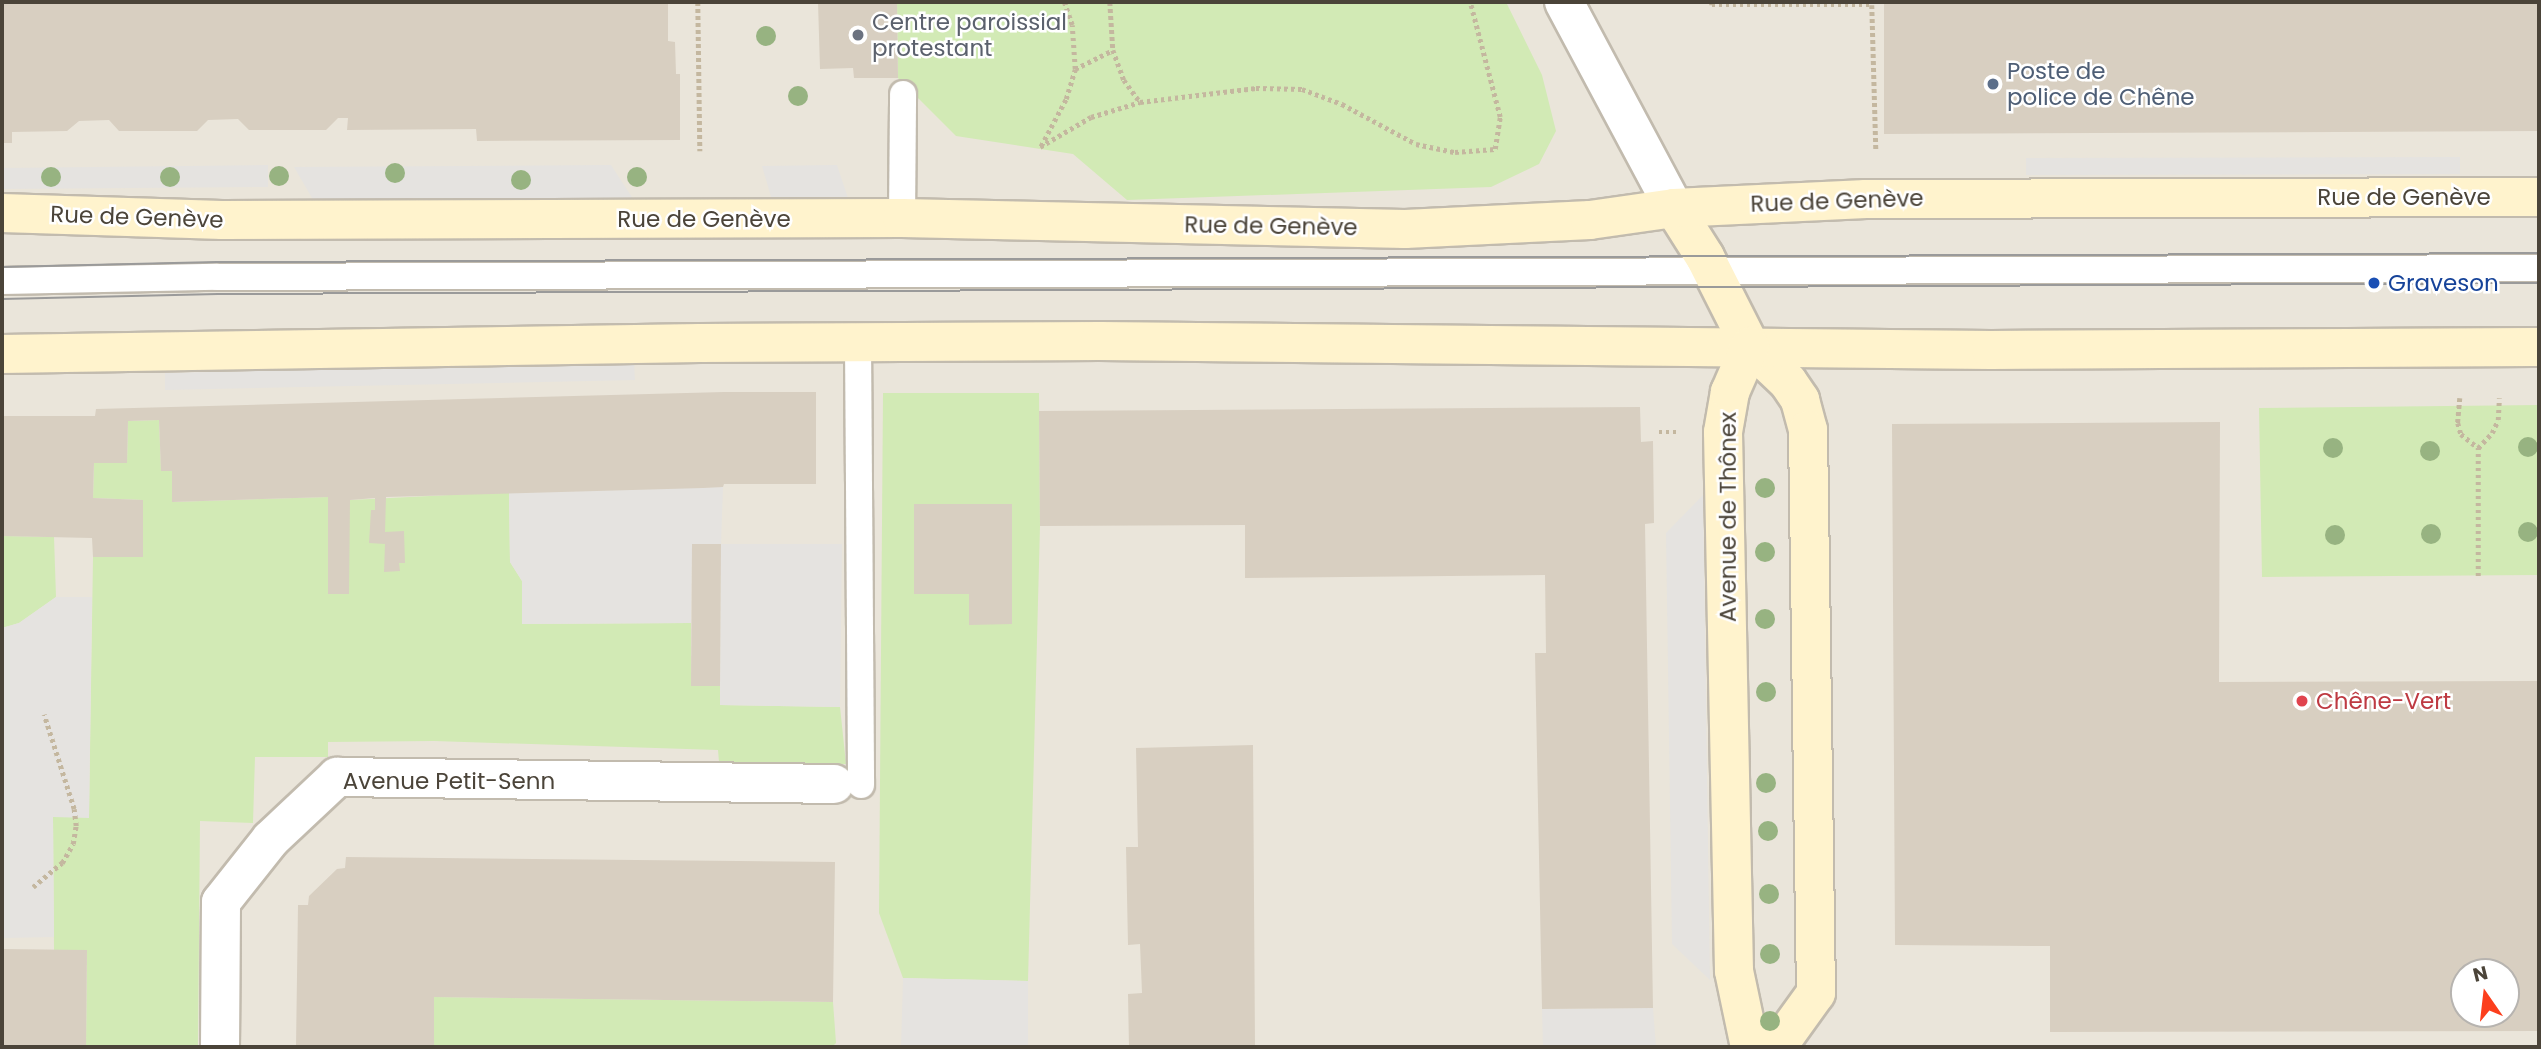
<!DOCTYPE html>
<meta charset="utf-8">
<style>
body{margin:0}
#map{position:relative;width:2541px;height:1049px;overflow:hidden;background:#f6f3ec;font-family:Poppins,sans-serif}
div>[style]{position:absolute}
[style*='--x']{left:calc(var(--x)*1px);top:calc(var(--y)*1px);width:calc(var(--w)*1px);rotate:calc(var(--a)*1deg)}
.residential>*{inset:0;background:#eae5da}
.green>*{inset:0;background:#d2eab5}
.parking>*{inset:0;background:#e5e3e0}
.building>*{inset:0;background:#d8cfc1}
.path>*{height:4.5px;margin-top:-2.25px;transform-origin:0;background:repeating-linear-gradient(90deg,#c4b79f 0 3.5px,transparent 0 7px)}
.roads{filter:drop-shadow(2px 0 #c2bbae) drop-shadow(-2px 0 #c2bbae) drop-shadow(0 2px #c2bbae) drop-shadow(0 -2px #c2bbae)}
.service>*{height:26px;margin:-13px;padding:0 13px;transform-origin:13px;border-radius:13px;background:#fff}
.minor>*{height:38px;margin:-19px;padding:0 19px;transform-origin:19px;border-radius:19px;background:#fff}
.tertiary>*{height:38px;margin:-19px;padding:0 19px;transform-origin:19px;border-radius:19px;background:#fff}
.secondary>*{height:38px;margin:-19px;padding:0 19px;transform-origin:19px;border-radius:19px;background:#fff3cd}
.tram>*{height:2px;margin:-1px;padding:0 1px;transform-origin:1px;border-radius:1px;background:#9a9a9a}
.trees>*{width:20px;height:20px;margin:-10px;border-radius:50%;background:#97b381}
.dots>*{width:19px;height:19px;translate:-50% -50%;box-sizing:border-box;border:4px solid #fff;border-radius:50%}
span{translate:-50% -50%;white-space:nowrap;text-align:center;line-height:1.15;-webkit-text-stroke:5px #fff;paint-order:stroke}
.worship-label{font-size:23px;color:#5b616d}
.left{translate:0 -50%;text-align:left}
.service-label{font-size:23px;color:#4e5e75}
.street-label{font-size:23px;color:#4b4439}
.transit-label{font-size:23px;color:#164399}
.health-label{font-size:23px;color:#be3a42}
.frame{position:absolute;inset:0;border:4px solid #4b4439;pointer-events:none}
.north{position:absolute;left:2450px;top:958px;width:70px;height:70px;box-sizing:border-box;background:#fff;border:2px solid #b7b4b0;border-radius:50%;rotate:346deg;font-size:19px;font-weight:700;line-height:28px;text-align:center;color:#4b4439}
.north::after{content:'';display:block;margin:auto;width:24px;height:32px;background:#fc3f1d;clip-path:polygon(50% 0,100% 100%,50% 72%,0 100%)}
</style>
<div id="map">
<div class="residential">
<i style="clip-path:polygon(evenodd,2px 2px,2539px 2px,2539px 1047px,2px 1047px,2px 2px,2464px 972px,2506px 972px,2506px 1014px,2464px 1014px,2464px 972px)"></i>
</div>
<div class="green">
<i style="clip-path:polygon(897px 2px,1506px 2px,1542px 75px,1556px 131px,1539px 164px,1491px 187px,1127px 200px,1073px 154px,956px 136px,898px 78px)"></i>
<i style="clip-path:polygon(883px 393px,1039px 393px,1040px 526px,1028px 981px,903px 978px,879px 913px)"></i>
<i style="clip-path:polygon(2539px 405px,2539px 575px,2262px 577px,2259px 408px)"></i>
<i style="clip-path:polygon(159px 420px,161px 470px,172px 471px,172px 502px,328px 497px,329px 594px,350px 500px,509px 492px,510px 562px,522px 581px,523px 624px,691px 623px,691px 686px,720px 686px,720px 705px,840px 707px,846px 764px,719px 762px,718px 750px,434px 741px,328px 742px,328px 757px,255px 757px,253px 823px,200px 821px,198px 1047px,86px 1047px,87px 951px,54px 950px,53px 817px,89px 817px,93px 557px,143px 557px,143px 500px,93px 498px,94px 463px,127px 463px,128px 421px)"></i>
<i style="clip-path:polygon(2px 536px,54px 537px,56px 597px,19px 623px,2px 628px)"></i>
<i style="clip-path:polygon(434px 997px,833px 1002px,836px 1043px,832px 1047px,434px 1047px)"></i>
</div>
<div class="parking">
<i style="clip-path:polygon(2460px 157px,2460px 174px,2026px 175px,2026px 158px)"></i>
<i style="clip-path:polygon(268px 165px,268px 187px,2px 189px,2px 168px)"></i>
<i style="clip-path:polygon(611px 165px,639px 208px,319px 210px,294px 167px)"></i>
<i style="clip-path:polygon(837px 165px,851px 207px,774px 207px,762px 166px)"></i>
<i style="clip-path:polygon(634px 363px,635px 380px,165px 390px,165px 373px)"></i>
<i style="clip-path:polygon(723px 487px,721px 544px,842px 544px,840px 707px,720px 705px,721px 544px,692px 545px,691px 623px,522px 624px,522px 581px,510px 562px,509px 492px)"></i>
<i style="clip-path:polygon(1703px 495px,1710px 980px,1672px 944px,1666px 533px)"></i>
<i style="clip-path:polygon(56px 597px,92px 597px,89px 818px,53px 817px,54px 937px,2px 938px,2px 628px,19px 623px)"></i>
<i style="clip-path:polygon(903px 978px,1028px 981px,1028px 1047px,901px 1047px)"></i>
<i style="clip-path:polygon(1653px 1008px,1656px 1047px,1543px 1047px,1542px 1009px)"></i>
</div>
<div class="building">
<i style="clip-path:polygon(2px 2px,668px 2px,668px 41px,675px 42px,676px 74px,680px 74px,680px 140px,477px 141px,476px 129px,347px 130px,348px 118px,338px 118px,326px 130px,249px 130px,238px 119px,208px 120px,197px 131px,119px 131px,109px 120px,79px 121px,67px 131px,12px 132px,12px 143px,2px 143px)"></i>
<i style="clip-path:polygon(818px 2px,897px 2px,898px 78px,854px 78px,853px 68px,820px 69px)"></i>
<i style="clip-path:polygon(1884px 2px,2539px 2px,2539px 131px,1884px 134px)"></i>
<i style="clip-path:polygon(724px 392px,816px 392px,816px 484px,724px 484px,723px 487px,703px 488px,386px 497px,385px 532px,404px 531px,405px 563px,399px 563px,400px 571px,384px 572px,385px 544px,369px 543px,371px 510px,375px 510px,375px 498px,350px 500px,349px 594px,328px 594px,328px 497px,172px 502px,172px 471px,161px 471px,159px 420px,128px 421px,127px 463px,94px 463px,93px 498px,143px 500px,143px 557px,93px 557px,92px 538px,2px 536px,2px 416px,95px 416px,96px 409px)"></i>
<i style="clip-path:polygon(1640px 407px,1641px 442px,1653px 441px,1654px 523px,1645px 524px,1653px 1008px,1542px 1009px,1535px 653px,1546px 653px,1545px 575px,1245px 578px,1245px 525px,1040px 526px,1039px 411px)"></i>
<i style="clip-path:polygon(evenodd,2220px 422px,2219px 682px,2539px 681px,2539px 1031px,2050px 1032px,2050px 946px,1895px 945px,1892px 424px,2220px 422px,2464px 972px,2506px 972px,2506px 1014px,2464px 1014px,2464px 972px)"></i>
<i style="clip-path:polygon(914px 504px,1012px 504px,1012px 624px,969px 625px,969px 594px,914px 594px)"></i>
<i style="clip-path:polygon(692px 544px,721px 544px,720px 686px,691px 686px)"></i>
<i style="clip-path:polygon(1253px 745px,1255px 1047px,1129px 1047px,1128px 994px,1142px 993px,1140px 944px,1128px 945px,1126px 847px,1138px 847px,1136px 748px)"></i>
<i style="clip-path:polygon(346px 857px,835px 862px,833px 1002px,434px 997px,434px 1047px,296px 1047px,298px 905px,308px 905px,309px 896px,337px 869px,345px 868px)"></i>
<i style="clip-path:polygon(2px 949px,87px 950px,86px 1047px,2px 1047px)"></i>
</div>
<div class="path">
<i style="--x:698;--y:2;--w:149;--a:89.2"></i>
<i style="--x:1110;--y:2;--w:48;--a:86.4"></i>
<i style="--x:1113;--y:50;--w:32;--a:70"></i>
<i style="--x:1124;--y:80;--w:27;--a:54"></i>
<i style="--x:1712;--y:2;--w:3;--a:90"></i>
<i style="--x:1712;--y:5;--w:160;--a:0"></i>
<i style="--x:1872;--y:5;--w:144;--a:88.4"></i>
<i style="--x:1075;--y:69;--w:42;--a:-26.6"></i>
<i style="--x:1041;--y:146;--w:53;--a:-62"></i>
<i style="--x:1066;--y:99;--w:31;--a:-73"></i>
<i style="--x:1075;--y:69;--w:44;--a:-93.9"></i>
<i style="--x:1072;--y:25;--w:24;--a:-109"></i>
<i style="--x:1040;--y:147;--w:59;--a:-30.5"></i>
<i style="--x:1091;--y:117;--w:51;--a:-17"></i>
<i style="--x:1140;--y:102;--w:117;--a:-6.9"></i>
<i style="--x:1256;--y:88;--w:46;--a:1.2"></i>
<i style="--x:1302;--y:89;--w:43;--a:20.6"></i>
<i style="--x:1342;--y:104;--w:84;--a:28.4"></i>
<i style="--x:1416;--y:144;--w:40;--a:12"></i>
<i style="--x:1455;--y:152;--w:40;--a:-4.3"></i>
<i style="--x:1495;--y:149;--w:32;--a:-81"></i>
<i style="--x:1500;--y:117;--w:119;--a:-104.6"></i>
<i style="--x:2460;--y:398;--w:25;--a:95"></i>
<i style="--x:2458;--y:423;--w:11;--a:75"></i>
<i style="--x:2461;--y:434;--w:22;--a:39"></i>
<i style="--x:1659;--y:432;--w:17;--a:0"></i>
<i style="--x:2478;--y:576;--w:128;--a:-90"></i>
<i style="--x:2478;--y:448;--w:21;--a:-47"></i>
<i style="--x:2492;--y:433;--w:14;--a:-65"></i>
<i style="--x:2498;--y:420;--w:22;--a:-87"></i>
<i style="--x:33;--y:887;--w:38;--a:-40"></i>
<i style="--x:62;--y:863;--w:22;--a:-60"></i>
<i style="--x:73;--y:844;--w:18;--a:-81"></i>
<i style="--x:76;--y:826;--w:17;--a:-97"></i>
<i style="--x:74;--y:809;--w:99;--a:-107.7"></i>
</div>
<div class="roads">
<div class="service">
<i style="--x:902;--y:218;--w:124;--a:-89.5"></i>
<i style="--x:2;--y:281;--w:215;--a:-1.1"></i>
<i style="--x:217;--y:277;--w:2322;--a:-0.22"></i>
<i style="--x:858;--y:342;--w:443;--a:89.6"></i>
</div>
<div class="minor">
<i style="--x:220;--y:1047;--w:145;--a:-89.6"></i>
<i style="--x:221;--y:902;--w:80;--a:-51.6"></i>
<i style="--x:271;--y:839;--w:91;--a:-43.2"></i>
<i style="--x:337;--y:777;--w:497;--a:0.8"></i>
</div>
<div class="tertiary">
<i style="--x:1564;--y:2;--w:234;--a:61.9"></i>
</div>
<div class="secondary">
<i style="--x:1674;--y:208;--w:58;--a:57.7"></i>
<i style="--x:1705;--y:257;--w:100;--a:63.2"></i>
<i style="--x:1750;--y:346;--w:52;--a:43.5"></i>
<i style="--x:1788;--y:382;--w:22;--a:56"></i>
<i style="--x:1800;--y:400;--w:31;--a:75"></i>
<i style="--x:1808;--y:430;--w:563;--a:89.19"></i>
<i style="--x:1816;--y:993;--w:67;--a:125.8"></i>
<i style="--x:2;--y:213;--w:220;--a:1.8"></i>
<i style="--x:222;--y:220;--w:680;--a:-0.17"></i>
<i style="--x:902;--y:218;--w:503;--a:1.25"></i>
<i style="--x:1405;--y:229;--w:185;--a:-2.8"></i>
<i style="--x:1590;--y:220;--w:85;--a:-8.1"></i>
<i style="--x:1674;--y:208;--w:192;--a:-2.7"></i>
<i style="--x:1866;--y:199;--w:673;--a:-0.17"></i>
<i style="--x:2;--y:354;--w:698;--a:-0.9"></i>
<i style="--x:700;--y:343;--w:400;--a:-0.3"></i>
<i style="--x:1100;--y:341;--w:891;--a:0.58"></i>
<i style="--x:1991;--y:350;--w:548;--a:-0.31"></i>
<i style="--x:1750;--y:1047;--w:78;--a:-101.9"></i>
<i style="--x:1734;--y:971;--w:539;--a:-91.17"></i>
<i style="--x:1723;--y:432;--w:41;--a:-80.1"></i>
<i style="--x:1730;--y:392;--w:50;--a:-66.5"></i>
</div>
</div>
<div class="tram">
<i style="--x:2;--y:267;--w:215;--a:-1.3"></i>
<i style="--x:217;--y:262;--w:2322;--a:-0.22"></i>
<i style="--x:2;--y:299;--w:216;--a:-1.3"></i>
<i style="--x:218;--y:294;--w:2321;--a:-0.27"></i>
</div>
<div class="trees">
<i style="left:766px;top:36px"></i>
<i style="left:798px;top:96px"></i>
<i style="left:395px;top:173px"></i>
<i style="left:279px;top:176px"></i>
<i style="left:51px;top:177px"></i>
<i style="left:170px;top:177px"></i>
<i style="left:637px;top:177px"></i>
<i style="left:521px;top:180px"></i>
<i style="left:2528px;top:447px"></i>
<i style="left:2333px;top:448px"></i>
<i style="left:2430px;top:451px"></i>
<i style="left:1765px;top:488px"></i>
<i style="left:2528px;top:532px"></i>
<i style="left:2431px;top:534px"></i>
<i style="left:2335px;top:535px"></i>
<i style="left:1765px;top:552px"></i>
<i style="left:1765px;top:619px"></i>
<i style="left:1766px;top:692px"></i>
<i style="left:1766px;top:783px"></i>
<i style="left:1768px;top:831px"></i>
<i style="left:1769px;top:894px"></i>
<i style="left:1770px;top:954px"></i>
<i style="left:1770px;top:1021px"></i>
</div>
<div class="dots">
<i style="left:858px;top:35px;background:#6b7280"></i>
<i style="left:1993px;top:84px;background:#5c6f8a"></i>
<i style="left:2374px;top:283px;background:#1a4fb4"></i>
<i style="left:2302px;top:701px;background:#e0444e"></i>
</div>
<div class="worship-label">
<span class="left" style="left:872px;top:35px">Centre paroissial<br>protestant</span>
</div>
<div class="service-label">
<span class="left" style="left:2007px;top:84px">Poste de<br>police de Chêne</span>
</div>
<div class="street-label">
<span style="left:2404px;top:197px">Rue de Genève</span>
<span style="left:1837px;top:201px;rotate:-2deg">Rue de Genève</span>
<span style="left:137px;top:217px;rotate:2deg">Rue de Genève</span>
<span style="left:704px;top:219px">Rue de Genève</span>
<span style="left:1271px;top:226px;rotate:1deg">Rue de Genève</span>
<span style="left:1728px;top:517px;rotate:-90deg">Avenue de Thônex</span>
<span style="left:449px;top:781px">Avenue Petit-Senn</span>
</div>
<div class="transit-label">
<span class="left" style="left:2388px;top:283px">Graveson</span>
</div>
<div class="health-label">
<span class="left" style="left:2316px;top:701px">Chêne-Vert</span>
</div>
<div class="frame"></div>
<div class="north">N</div>
</div>
